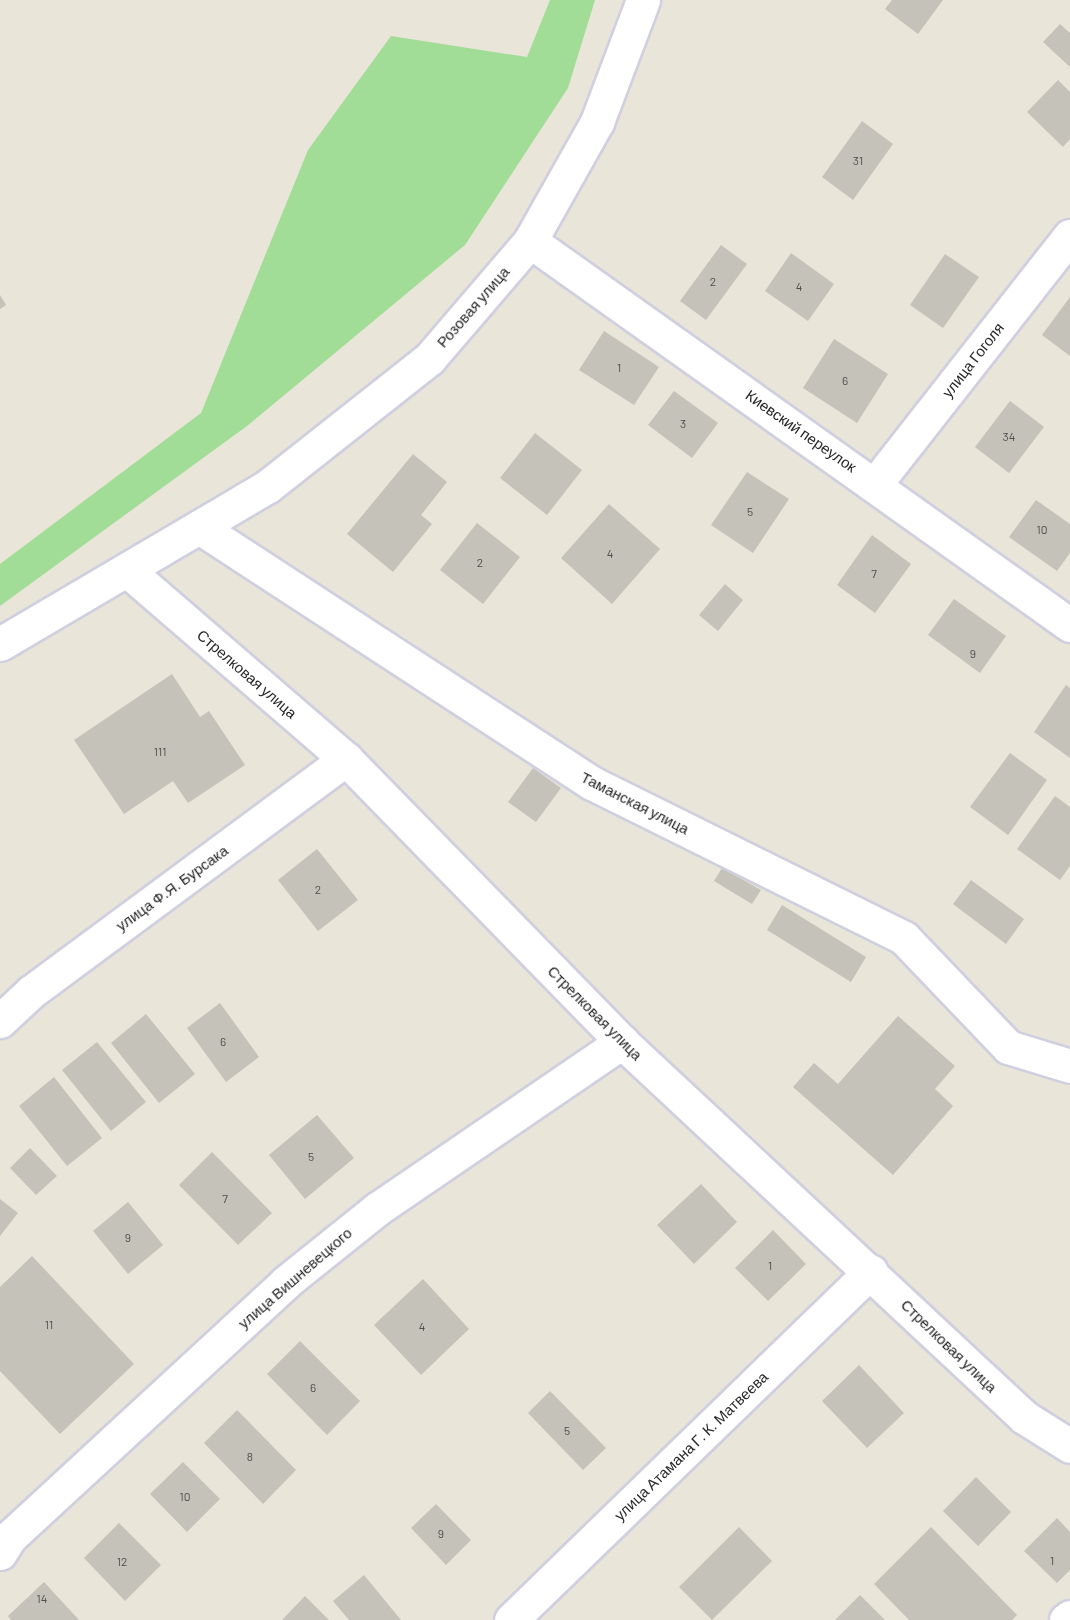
<!DOCTYPE html>
<meta charset="utf-8">
<style>
body{margin:0}
#map{position:relative;width:1070px;height:1620px;overflow:hidden;background:#e9e5d9;font-family:Barlow,sans-serif}
div>[style]{position:absolute}
[style*='--x']{left:calc(var(--x)*1px);top:calc(var(--y)*1px);width:calc(var(--w)*1px);rotate:calc(var(--a)*1deg)}
.green>*{inset:0;background:#a2dd98}
.building>*{inset:0;background:#c4c2b9}
.roads{filter:drop-shadow(2px 0 #cfcfe0) drop-shadow(-2px 0 #cfcfe0) drop-shadow(0 2px #cfcfe0) drop-shadow(0 -2px #cfcfe0)}
.street>*{height:33px;margin:-16.5px;padding:0 16.5px;transform-origin:16.5px;border-radius:16.5px;background:#fff}
.secondary>*{height:33px;margin:-16.5px;padding:0 16.5px;transform-origin:16.5px;border-radius:16.5px;background:#fff}
span{translate:-50% -50%;white-space:nowrap;text-align:center;line-height:1.15;-webkit-text-stroke:4.5px #fff;paint-order:stroke}
.number-label{font-size:12px;color:#4e4e4c}
.number-label span{-webkit-text-stroke-width:0}
.street-label{font-size:15px;color:#272727}
</style>
<div id="map">
<div class="green">
<i style="clip-path:polygon(550px 0,595px 0,568px 88px,465px 245px,247px 426px,0 606px,0 564px,201px 413px,308px 150px,391px 36px,527px 57px)"></i>
</div>
<div class="building">
<i style="clip-path:polygon(892px 0,943px 0,918px 34px,885px 9px)"></i>
<i style="clip-path:polygon(1060px 24px,1070px 33px,1070px 67px,1043px 42px)"></i>
<i style="clip-path:polygon(1058px 80px,1070px 92px,1070px 139px,1063px 147px,1027px 112px)"></i>
<i style="clip-path:polygon(862px 121px,893px 144px,853px 200px,822px 177px)"></i>
<i style="clip-path:polygon(721px 245px,747px 264px,706px 320px,680px 301px)"></i>
<i style="clip-path:polygon(791px 253px,834px 284px,808px 321px,765px 291px)"></i>
<i style="clip-path:polygon(945px 254px,979px 277px,943px 328px,910px 305px)"></i>
<i style="clip-path:polygon(0 295px,6px 305px,0 309px)"></i>
<i style="clip-path:polygon(1070px 297px,1070px 356px,1042px 335px)"></i>
<i style="clip-path:polygon(604px 331px,659px 367px,634px 405px,579px 370px)"></i>
<i style="clip-path:polygon(834px 339px,888px 374px,857px 423px,803px 388px)"></i>
<i style="clip-path:polygon(674px 391px,718px 423px,692px 458px,648px 425px)"></i>
<i style="clip-path:polygon(1010px 401px,1044px 427px,1009px 473px,975px 447px)"></i>
<i style="clip-path:polygon(535px 433px,582px 470px,547px 515px,500px 478px)"></i>
<i style="clip-path:polygon(413px 454px,447px 482px,421px 515px,432px 524px,393px 572px,347px 534px)"></i>
<i style="clip-path:polygon(747px 472px,789px 499px,753px 553px,711px 525px)"></i>
<i style="clip-path:polygon(1036px 500px,1070px 524px,1070px 553px,1057px 571px,1009px 537px)"></i>
<i style="clip-path:polygon(609px 504px,660px 549px,612px 604px,561px 558px)"></i>
<i style="clip-path:polygon(477px 523px,520px 557px,483px 604px,440px 570px)"></i>
<i style="clip-path:polygon(872px 535px,911px 564px,875px 613px,837px 585px)"></i>
<i style="clip-path:polygon(725px 584px,743px 600px,718px 631px,699px 615px)"></i>
<i style="clip-path:polygon(954px 599px,1006px 636px,980px 673px,928px 635px)"></i>
<i style="clip-path:polygon(172px 674px,200px 717px,209px 711px,245px 765px,188px 803px,173px 781px,124px 814px,74px 740px)"></i>
<i style="clip-path:polygon(1066px 685px,1070px 688px,1070px 758px,1034px 732px)"></i>
<i style="clip-path:polygon(1010px 753px,1047px 780px,1008px 835px,970px 807px)"></i>
<i style="clip-path:polygon(533px 768px,561px 788px,536px 822px,508px 802px)"></i>
<i style="clip-path:polygon(1055px 796px,1070px 807px,1070px 866px,1060px 880px,1017px 849px)"></i>
<i style="clip-path:polygon(317px 849px,358px 900px,318px 931px,278px 880px)"></i>
<i style="clip-path:polygon(722px 868px,761px 890px,752px 904px,714px 881px)"></i>
<i style="clip-path:polygon(971px 880px,1024px 919px,1006px 944px,953px 904px)"></i>
<i style="clip-path:polygon(782px 905px,866px 957px,851px 982px,767px 930px)"></i>
<i style="clip-path:polygon(220px 1003px,259px 1057px,226px 1082px,187px 1028px)"></i>
<i style="clip-path:polygon(146px 1014px,195px 1074px,159px 1103px,111px 1043px)"></i>
<i style="clip-path:polygon(898px 1016px,955px 1066px,935px 1089px,953px 1106px,893px 1175px,793px 1087px,814px 1063px,838px 1084px)"></i>
<i style="clip-path:polygon(97px 1042px,146px 1102px,111px 1131px,62px 1070px)"></i>
<i style="clip-path:polygon(54px 1077px,102px 1138px,67px 1166px,19px 1106px)"></i>
<i style="clip-path:polygon(317px 1115px,354px 1158px,305px 1199px,269px 1155px)"></i>
<i style="clip-path:polygon(30px 1148px,57px 1176px,36px 1195px,10px 1168px)"></i>
<i style="clip-path:polygon(212px 1152px,272px 1213px,238px 1245px,179px 1185px)"></i>
<i style="clip-path:polygon(701px 1184px,737px 1222px,694px 1264px,657px 1225px)"></i>
<i style="clip-path:polygon(0 1199px,18px 1213px,0 1236px)"></i>
<i style="clip-path:polygon(128px 1202px,163px 1245px,128px 1274px,93px 1231px)"></i>
<i style="clip-path:polygon(773px 1230px,806px 1264px,768px 1301px,735px 1268px)"></i>
<i style="clip-path:polygon(32px 1256px,134px 1364px,60px 1434px,0 1371px,0 1287px)"></i>
<i style="clip-path:polygon(423px 1279px,469px 1329px,421px 1375px,374px 1325px)"></i>
<i style="clip-path:polygon(300px 1341px,360px 1401px,327px 1435px,267px 1374px)"></i>
<i style="clip-path:polygon(859px 1365px,904px 1413px,867px 1448px,822px 1401px)"></i>
<i style="clip-path:polygon(550px 1391px,606px 1448px,583px 1470px,528px 1413px)"></i>
<i style="clip-path:polygon(237px 1410px,296px 1470px,263px 1504px,204px 1443px)"></i>
<i style="clip-path:polygon(183px 1462px,220px 1499px,187px 1532px,150px 1494px)"></i>
<i style="clip-path:polygon(976px 1477px,1011px 1512px,978px 1546px,943px 1511px)"></i>
<i style="clip-path:polygon(436px 1504px,471px 1540px,446px 1565px,411px 1528px)"></i>
<i style="clip-path:polygon(1057px 1518px,1070px 1532px,1070px 1570px,1057px 1583px,1024px 1551px)"></i>
<i style="clip-path:polygon(119px 1523px,161px 1565px,125px 1601px,84px 1558px)"></i>
<i style="clip-path:polygon(739px 1527px,772px 1561px,712px 1620px,679px 1587px)"></i>
<i style="clip-path:polygon(931px 1527px,1017px 1615px,1012px 1620px,909px 1620px,874px 1584px)"></i>
<i style="clip-path:polygon(364px 1575px,401px 1620px,349px 1620px,333px 1601px)"></i>
<i style="clip-path:polygon(44px 1582px,79px 1620px,11px 1620px,8px 1616px)"></i>
<i style="clip-path:polygon(860px 1595px,885px 1620px,835px 1620px)"></i>
<i style="clip-path:polygon(305px 1596px,329px 1620px,282px 1620px)"></i>
</div>
<div class="roads">
<div class="street">
<i style="--x:530;--y:241;--w:663;--a:35.42"></i>
<i style="--x:876;--y:483;--w:314;--a:-51.9"></i>
<i style="--x:199;--y:527;--w:469;--a:33.1"></i>
<i style="--x:592;--y:783;--w:348;--a:26.4"></i>
<i style="--x:904;--y:938;--w:151;--a:46.3"></i>
<i style="--x:1008;--y:1047;--w:65;--a:17"></i>
<i style="--x:128;--y:571;--w:288;--a:40.8"></i>
<i style="--x:346;--y:759;--w:395;--a:45.7"></i>
<i style="--x:622;--y:1042;--w:550;--a:43.01"></i>
<i style="--x:1024;--y:1417;--w:54;--a:32.2"></i>
<i style="--x:0;--y:1021;--w:42;--a:-43.1"></i>
<i style="--x:31;--y:992;--w:392;--a:-36.5"></i>
<i style="--x:0;--y:1553;--w:19;--a:-58"></i>
<i style="--x:10;--y:1537;--w:376;--a:-42.7"></i>
<i style="--x:286;--y:1282;--w:117;--a:-38.7"></i>
<i style="--x:377;--y:1209;--w:297;--a:-34.3"></i>
<i style="--x:511;--y:1620;--w:501;--a:-44.11"></i>
<i style="--x:1066;--y:1620;--w:5;--a:-37"></i>
</div>
<div class="secondary">
<i style="--x:0;--y:644;--w:311;--a:-30.5"></i>
<i style="--x:268;--y:486;--w:205;--a:-38.3"></i>
<i style="--x:429;--y:359;--w:155;--a:-49.4"></i>
<i style="--x:530;--y:241;--w:137;--a:-60.6"></i>
<i style="--x:597;--y:122;--w:130;--a:-69.3"></i>
</div>
</div>
<div class="number-label">
<span style="left:858px;top:161px">31</span>
<span style="left:713px;top:282px">2</span>
<span style="left:799px;top:287px">4</span>
<span style="left:619px;top:368px">1</span>
<span style="left:845px;top:381px">6</span>
<span style="left:683px;top:424px">3</span>
<span style="left:1009px;top:437px">34</span>
<span style="left:750px;top:512px">5</span>
<span style="left:1042px;top:530px">10</span>
<span style="left:610px;top:554px">4</span>
<span style="left:480px;top:563px">2</span>
<span style="left:874px;top:574px">7</span>
<span style="left:973px;top:654px">9</span>
<span style="left:160px;top:752px">111</span>
<span style="left:318px;top:890px">2</span>
<span style="left:223px;top:1042px">6</span>
<span style="left:311px;top:1157px">5</span>
<span style="left:225px;top:1199px">7</span>
<span style="left:128px;top:1238px">9</span>
<span style="left:770px;top:1266px">1</span>
<span style="left:49px;top:1325px">11</span>
<span style="left:422px;top:1327px">4</span>
<span style="left:313px;top:1388px">6</span>
<span style="left:567px;top:1431px">5</span>
<span style="left:250px;top:1457px">8</span>
<span style="left:185px;top:1497px">10</span>
<span style="left:441px;top:1534px">9</span>
<span style="left:1052px;top:1561px">1</span>
<span style="left:122px;top:1562px">12</span>
<span style="left:42px;top:1599px">14</span>
</div>
<div class="street-label">
<span style="left:473px;top:307px;rotate:-49deg">Розовая улица</span>
<span style="left:973px;top:360px;rotate:-52deg">улица Гоголя</span>
<span style="left:801px;top:431px;rotate:35deg">Киевский переулок</span>
<span style="left:247px;top:674px;rotate:41deg">Стрелковая улица</span>
<span style="left:635px;top:803px;rotate:27deg">Таманская улица</span>
<span style="left:172px;top:888px;rotate:-36deg">улица Ф.Я. Бурсака</span>
<span style="left:595px;top:1013px;rotate:45deg">Стрелковая улица</span>
<span style="left:295px;top:1278px;rotate:-41deg">улица Вишневецкого</span>
<span style="left:949px;top:1346px;rotate:44deg">Стрелковая улица</span>
<span style="left:691px;top:1446px;rotate:-44deg">улица Атамана Г. К. Матвеева</span>
</div>
</div>
